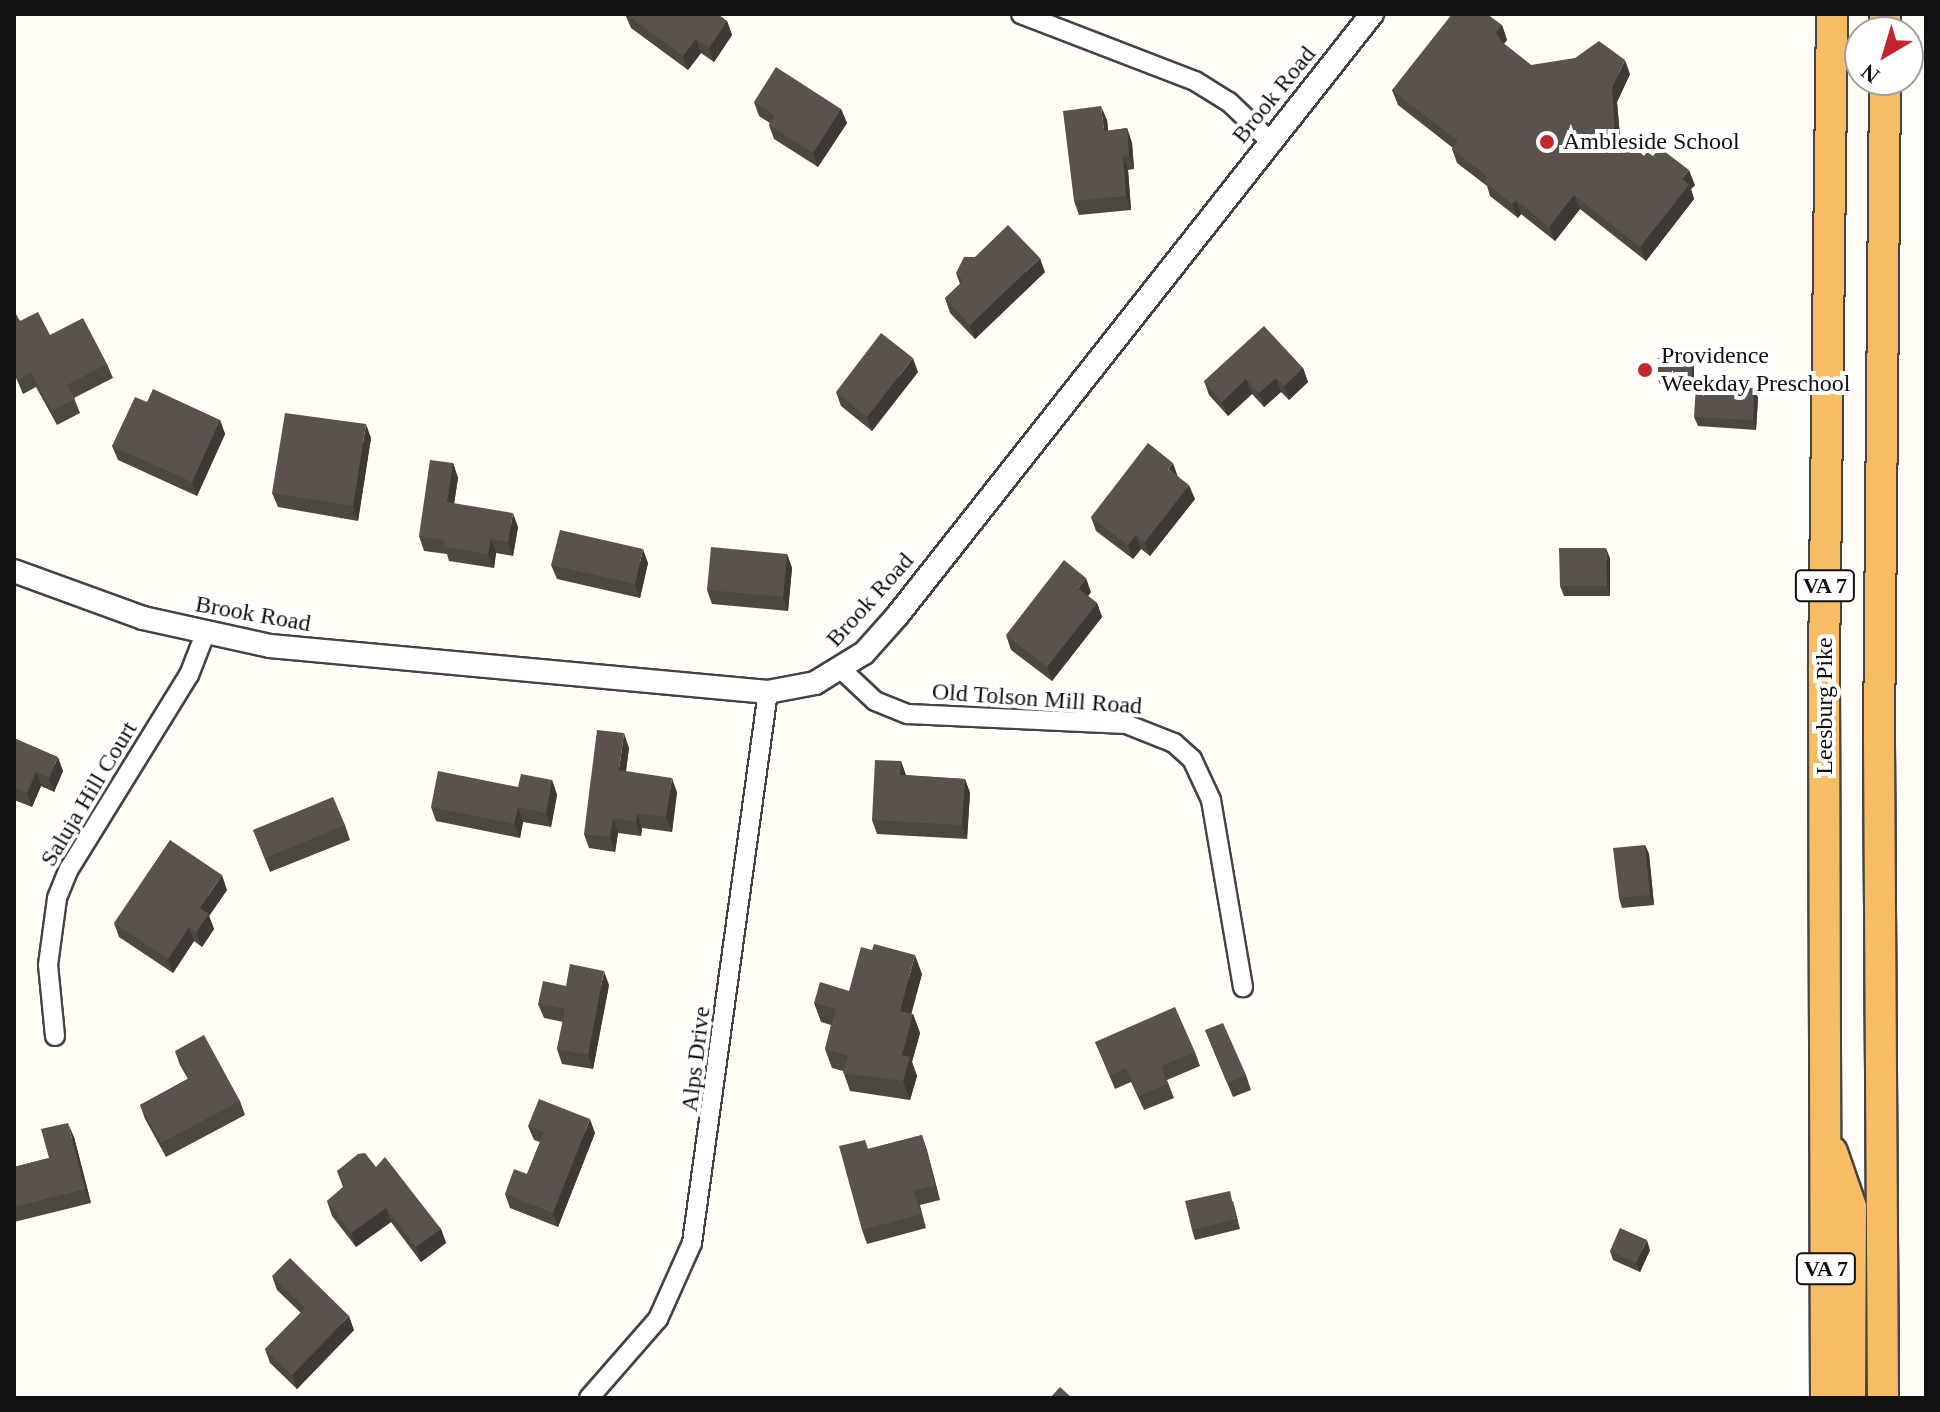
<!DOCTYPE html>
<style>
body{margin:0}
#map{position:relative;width:1940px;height:1412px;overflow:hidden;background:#fffdf5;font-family:"Times New Roman",serif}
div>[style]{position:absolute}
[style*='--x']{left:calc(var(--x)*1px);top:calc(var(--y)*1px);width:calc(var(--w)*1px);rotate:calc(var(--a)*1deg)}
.roads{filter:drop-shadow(2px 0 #444) drop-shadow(-2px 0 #444) drop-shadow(0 2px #444) drop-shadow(0 -2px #444)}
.minor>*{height:18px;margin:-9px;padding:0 9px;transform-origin:9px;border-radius:9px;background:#fff}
.tertiary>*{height:22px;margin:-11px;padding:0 11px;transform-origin:11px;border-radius:11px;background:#fff}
.trunk>*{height:30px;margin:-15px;padding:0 15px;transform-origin:15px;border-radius:15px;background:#f7bc64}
.wall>*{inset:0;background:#4d4742}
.shaded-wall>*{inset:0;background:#3f3936}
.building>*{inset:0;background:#5a524d}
.dots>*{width:22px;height:22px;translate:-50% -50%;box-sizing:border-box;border:4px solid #fff;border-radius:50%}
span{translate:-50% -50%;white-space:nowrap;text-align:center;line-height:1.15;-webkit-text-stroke:8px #fff;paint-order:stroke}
.shield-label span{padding:2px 6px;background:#fff;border:2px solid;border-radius:6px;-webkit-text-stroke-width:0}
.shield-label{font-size:22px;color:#111;font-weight:700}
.street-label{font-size:24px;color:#111}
.poi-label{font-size:24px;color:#111}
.left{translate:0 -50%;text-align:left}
.frame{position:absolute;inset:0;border:16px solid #111;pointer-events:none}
.north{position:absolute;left:1844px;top:16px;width:80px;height:80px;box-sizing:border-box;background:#fff;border:2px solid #a0a0a0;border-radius:50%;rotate:218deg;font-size:22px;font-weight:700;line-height:32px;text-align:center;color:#111}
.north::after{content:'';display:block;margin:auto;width:28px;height:36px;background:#c4262e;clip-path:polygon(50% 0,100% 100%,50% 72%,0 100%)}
</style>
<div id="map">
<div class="roads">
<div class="minor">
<i style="--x:1021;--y:14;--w:186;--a:21.1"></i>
<i style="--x:1195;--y:81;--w:40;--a:32"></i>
<i style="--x:1229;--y:102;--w:57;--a:43.6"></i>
<i style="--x:842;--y:670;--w:45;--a:43.2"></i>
<i style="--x:875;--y:701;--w:35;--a:22"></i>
<i style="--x:908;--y:714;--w:218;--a:2.6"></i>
<i style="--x:1126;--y:724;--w:52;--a:21.6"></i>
<i style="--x:1174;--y:743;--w:24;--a:42"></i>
<i style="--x:1192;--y:759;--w:45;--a:65.1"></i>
<i style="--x:1211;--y:800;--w:190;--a:80.3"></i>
<i style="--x:55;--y:1036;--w:71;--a:-95.6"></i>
<i style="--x:48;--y:965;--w:68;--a:-82.3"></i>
<i style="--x:57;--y:898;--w:31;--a:-68"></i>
<i style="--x:69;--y:869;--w:228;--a:-58.3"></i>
<i style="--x:189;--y:675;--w:44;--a:-68.7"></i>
<i style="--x:589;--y:1398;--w:105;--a:-48.9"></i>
<i style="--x:658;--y:1319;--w:83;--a:-65.9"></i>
<i style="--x:692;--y:1243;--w:556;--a:-82.15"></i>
</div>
<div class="tertiary">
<i style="--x:14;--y:571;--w:137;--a:20"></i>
<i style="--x:143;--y:618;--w:130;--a:12.4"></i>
<i style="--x:270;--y:646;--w:500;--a:5.28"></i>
<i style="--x:768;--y:692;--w:48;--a:-10.8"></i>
<i style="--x:815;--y:683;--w:57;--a:-31.5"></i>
<i style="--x:864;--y:653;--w:50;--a:-48.3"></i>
<i style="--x:897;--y:616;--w:767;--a:-51.73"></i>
</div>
<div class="trunk">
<i style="--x:1885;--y:32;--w:18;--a:-90"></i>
<i style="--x:1832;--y:1152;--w:58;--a:70.9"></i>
<i style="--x:1851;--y:1207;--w:191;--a:90.3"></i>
<i style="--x:1826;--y:1398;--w:733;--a:-90.16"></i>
<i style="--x:1824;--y:665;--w:651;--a:-89.3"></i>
<i style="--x:1883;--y:1398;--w:658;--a:-90.35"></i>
<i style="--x:1879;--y:740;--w:660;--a:-89.48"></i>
</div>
</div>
<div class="wall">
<i style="clip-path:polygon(625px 14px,717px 14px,727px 21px,732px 35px,714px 62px,701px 53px,688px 70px,631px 28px)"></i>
<i style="clip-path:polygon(1502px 25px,1507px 40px,1504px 44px,1531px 65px,1630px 74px,1617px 102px,1620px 137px,1644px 156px,1695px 185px,1691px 189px,1694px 199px,1646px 261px,1580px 209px,1555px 241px,1521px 214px,1518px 218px,1490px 196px,1487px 186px,1457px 163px,1452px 149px,1453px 148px,1398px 105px,1392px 90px)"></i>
<i style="clip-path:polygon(754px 102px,841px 109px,847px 123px,818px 167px,774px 139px,769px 125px,770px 123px,759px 116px)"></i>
<i style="clip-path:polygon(1107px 120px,1108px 131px,1127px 128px,1132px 143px,1134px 169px,1128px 170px,1131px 210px,1079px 215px,1074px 201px)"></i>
<i style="clip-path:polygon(1045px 272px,975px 339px,950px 313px,945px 298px,960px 284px,956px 273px)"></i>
<i style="clip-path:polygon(14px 311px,20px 321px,107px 364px,113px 378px,74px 398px,80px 413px,57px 425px,36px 387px,23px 394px,14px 373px)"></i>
<i style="clip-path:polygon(1692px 358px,1694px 362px,1694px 384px,1660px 384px,1658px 379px)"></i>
<i style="clip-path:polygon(1303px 368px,1308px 382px,1289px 400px,1281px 392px,1264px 407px,1252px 394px,1228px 416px,1209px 395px,1204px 381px)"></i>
<i style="clip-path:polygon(918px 372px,872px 431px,841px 406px,836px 392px)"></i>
<i style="clip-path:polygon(1754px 388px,1758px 398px,1756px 430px,1698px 426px,1694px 417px)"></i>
<i style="clip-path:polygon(147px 402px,220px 420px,225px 434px,197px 496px,118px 460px,112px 446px)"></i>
<i style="clip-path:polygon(371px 438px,358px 521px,278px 507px,272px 493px)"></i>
<i style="clip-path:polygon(453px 463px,458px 478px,454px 504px,518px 527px,513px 556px,496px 553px,494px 568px,449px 561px,447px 554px,424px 551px,419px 536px)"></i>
<i style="clip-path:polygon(1178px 476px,1195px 499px,1150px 556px,1141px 549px,1133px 559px,1096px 531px,1091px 517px)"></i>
<i style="clip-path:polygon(787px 554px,792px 568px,788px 611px,712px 604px,707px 590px)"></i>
<i style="clip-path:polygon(1610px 558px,1610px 596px,1564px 596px,1560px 586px)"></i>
<i style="clip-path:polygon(648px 563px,640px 598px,557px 579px,551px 565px)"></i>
<i style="clip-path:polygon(1091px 592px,1088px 596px,1097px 603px,1102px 617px,1052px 681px,1011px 650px,1006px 635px)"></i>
<i style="clip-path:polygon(14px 738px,63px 771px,54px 792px,41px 786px,32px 807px,14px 800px)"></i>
<i style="clip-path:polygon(629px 748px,626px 771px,677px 792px,672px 832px,642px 828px,641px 836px,618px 833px,615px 852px,589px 848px,584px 834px)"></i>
<i style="clip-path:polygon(901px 761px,906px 775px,965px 779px,970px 793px,967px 839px,877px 834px,872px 820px)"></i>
<i style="clip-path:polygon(552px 780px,557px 795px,551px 827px,523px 822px,520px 838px,436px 821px,431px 807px)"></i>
<i style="clip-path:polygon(345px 825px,350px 840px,270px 872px,253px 830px)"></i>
<i style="clip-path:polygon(1645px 845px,1649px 854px,1654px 905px,1622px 908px,1619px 898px)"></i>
<i style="clip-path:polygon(227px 890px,209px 916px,214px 929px,202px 947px,194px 941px,173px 973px,119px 937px,114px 923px)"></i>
<i style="clip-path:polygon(922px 974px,911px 1014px,913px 1014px,920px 1033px,912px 1062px,917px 1076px,910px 1100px,850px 1091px,843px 1071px,832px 1068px,825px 1049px,831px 1025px,821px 1022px,814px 1003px,849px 991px)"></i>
<i style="clip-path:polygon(609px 985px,593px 1069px,562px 1064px,557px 1049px,563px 1022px,544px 1018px,538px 1004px,566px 986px)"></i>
<i style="clip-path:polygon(1205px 1030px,1246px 1075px,1251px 1090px,1233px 1097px)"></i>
<i style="clip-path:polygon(1095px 1042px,1195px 1052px,1200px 1066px,1167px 1080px,1174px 1098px,1144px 1110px,1131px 1082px,1115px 1089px)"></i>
<i style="clip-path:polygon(175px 1051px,240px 1101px,245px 1115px,166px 1157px,145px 1119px,140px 1105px,188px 1079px,180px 1065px)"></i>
<i style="clip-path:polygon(528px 1126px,595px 1133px,558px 1227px,510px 1208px,505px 1194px,527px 1174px,540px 1142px,534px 1140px)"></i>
<i style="clip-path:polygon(922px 1135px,940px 1200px,920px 1205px,926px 1228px,867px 1244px,862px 1230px,868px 1149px)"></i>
<i style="clip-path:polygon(74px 1137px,91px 1203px,14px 1222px,14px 1167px,49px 1158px)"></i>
<i style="clip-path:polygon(376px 1167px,441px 1229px,446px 1243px,421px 1262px,391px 1222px,356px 1247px,332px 1216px,327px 1201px,343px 1187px,337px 1171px)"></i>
<i style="clip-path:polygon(1233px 1201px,1240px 1229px,1195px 1240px,1192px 1230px)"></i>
<i style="clip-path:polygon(1650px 1250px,1640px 1272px,1613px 1260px,1610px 1251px)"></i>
<i style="clip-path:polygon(272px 1276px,354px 1330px,297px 1389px,270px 1363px,265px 1349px,301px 1313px,277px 1290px)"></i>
</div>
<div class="shaded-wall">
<i style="clip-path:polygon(727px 21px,732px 35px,714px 62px,709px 48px)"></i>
<i style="clip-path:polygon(1502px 25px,1507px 40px,1501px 47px,1496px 33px)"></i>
<i style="clip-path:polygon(696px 39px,701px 53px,688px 70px,683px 56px)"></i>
<i style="clip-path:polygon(1625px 60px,1630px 74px,1617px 102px,1621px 147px,1615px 133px,1612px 88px)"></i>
<i style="clip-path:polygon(1101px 106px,1107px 120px,1110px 146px,1104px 131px)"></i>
<i style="clip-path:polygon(841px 109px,847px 123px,818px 167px,813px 153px)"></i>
<i style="clip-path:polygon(1127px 128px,1132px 143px,1134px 169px,1129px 155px)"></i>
<i style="clip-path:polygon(1123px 156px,1128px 170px,1131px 210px,1126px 196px)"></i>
<i style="clip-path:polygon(1689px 170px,1695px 185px,1691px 189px,1694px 199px,1646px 261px,1640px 247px,1682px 179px)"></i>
<i style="clip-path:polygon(1574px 195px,1580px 209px,1555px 241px,1549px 227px)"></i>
<i style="clip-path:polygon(1516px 200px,1521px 214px,1518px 218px,1512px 204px)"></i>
<i style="clip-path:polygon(1040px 258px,1045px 272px,975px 339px,970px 325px)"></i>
<i style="clip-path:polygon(913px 358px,918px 372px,872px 431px,867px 417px)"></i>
<i style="clip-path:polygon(1692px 358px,1694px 362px,1694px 384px,1692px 379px)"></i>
<i style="clip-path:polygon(1303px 368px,1308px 382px,1289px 400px,1284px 386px)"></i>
<i style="clip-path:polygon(1276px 378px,1281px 392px,1264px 407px,1259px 393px)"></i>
<i style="clip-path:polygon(1246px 379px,1252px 394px,1228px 416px,1222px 402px)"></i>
<i style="clip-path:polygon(1754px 388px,1758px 398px,1756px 430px,1753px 420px)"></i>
<i style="clip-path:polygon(220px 420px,225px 434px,197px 496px,192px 482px)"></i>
<i style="clip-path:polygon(366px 424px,371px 438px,358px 521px,353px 506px)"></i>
<i style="clip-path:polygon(453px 463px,458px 478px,452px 517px,447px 502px)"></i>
<i style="clip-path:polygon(1173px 463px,1178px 477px,1168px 469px)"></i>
<i style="clip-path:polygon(1189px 485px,1195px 499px,1150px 556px,1145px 542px)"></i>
<i style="clip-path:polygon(513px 513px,518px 527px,513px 556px,508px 542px)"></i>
<i style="clip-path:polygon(1136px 535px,1141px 549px,1133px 559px,1128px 545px)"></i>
<i style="clip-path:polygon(491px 539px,496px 553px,494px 568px,488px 554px)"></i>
<i style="clip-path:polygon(1606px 548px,1610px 558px,1610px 596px,1607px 586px)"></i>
<i style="clip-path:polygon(643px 549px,648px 563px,640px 598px,635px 584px)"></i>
<i style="clip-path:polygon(787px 554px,792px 568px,788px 611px,783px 597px)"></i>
<i style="clip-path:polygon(1086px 578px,1091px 592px,1083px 603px,1078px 588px)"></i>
<i style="clip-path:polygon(1097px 603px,1102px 617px,1052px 681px,1047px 667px)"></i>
<i style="clip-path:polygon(624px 733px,629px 748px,624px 785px,619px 770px)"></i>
<i style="clip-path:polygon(58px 757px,63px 771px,54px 792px,49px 778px)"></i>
<i style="clip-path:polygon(901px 761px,906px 776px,900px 775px)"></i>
<i style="clip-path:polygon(36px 772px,41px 786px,32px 807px,27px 793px)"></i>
<i style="clip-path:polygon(672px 778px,677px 792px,672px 832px,666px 817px)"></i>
<i style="clip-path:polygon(965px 779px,970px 793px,967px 839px,962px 825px)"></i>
<i style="clip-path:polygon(552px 780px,557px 795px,551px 827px,546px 813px)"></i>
<i style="clip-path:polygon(518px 807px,523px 822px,520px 838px,514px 824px)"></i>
<i style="clip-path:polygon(637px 813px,642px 828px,641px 836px,636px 822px)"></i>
<i style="clip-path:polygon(613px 818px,618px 833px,615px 852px,610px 837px)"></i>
<i style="clip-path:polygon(1645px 845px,1649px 854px,1654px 905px,1650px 895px)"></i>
<i style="clip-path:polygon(222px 875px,227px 890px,209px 916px,214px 929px,202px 947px,196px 932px,200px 908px)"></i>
<i style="clip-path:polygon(189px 927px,194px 941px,173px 973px,168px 959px)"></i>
<i style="clip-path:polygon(915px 955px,922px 974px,907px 1030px,900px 1011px)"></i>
<i style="clip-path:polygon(604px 971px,609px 985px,593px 1069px,588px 1055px)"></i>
<i style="clip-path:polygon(913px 1014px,920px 1033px,912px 1062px,917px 1076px,910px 1100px,903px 1081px,902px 1055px)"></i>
<i style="clip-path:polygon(590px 1119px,595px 1133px,558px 1227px,553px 1213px)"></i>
<i style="clip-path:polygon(68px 1123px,74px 1137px,91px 1203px,85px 1189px)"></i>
<i style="clip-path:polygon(922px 1135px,927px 1150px,940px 1200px,935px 1185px)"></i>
<i style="clip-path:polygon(386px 1208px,391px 1222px,356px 1247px,351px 1233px)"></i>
<i style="clip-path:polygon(441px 1229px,446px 1243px,421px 1262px,416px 1247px)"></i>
<i style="clip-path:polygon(1647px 1240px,1650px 1250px,1640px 1272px,1636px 1263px)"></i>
<i style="clip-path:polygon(349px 1316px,354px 1330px,297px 1389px,292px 1375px)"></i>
</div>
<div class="building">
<i style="clip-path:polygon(626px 14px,717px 14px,727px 21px,709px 48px,696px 39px,683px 56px)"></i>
<i style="clip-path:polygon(1452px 14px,1487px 14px,1502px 25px,1496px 33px,1502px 42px,1531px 65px,1575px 58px,1599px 41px,1625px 60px,1612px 88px,1615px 133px,1644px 156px,1647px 152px,1653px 156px,1660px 148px,1689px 170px,1682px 179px,1689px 185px,1640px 247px,1574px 195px,1549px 227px,1516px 200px,1512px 204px,1485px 182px,1488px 177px,1452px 149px,1458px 141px,1392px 90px)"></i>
<i style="clip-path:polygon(776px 67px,841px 109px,813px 153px,769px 125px,775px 116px,754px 102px)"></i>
<i style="clip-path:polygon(1101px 106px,1104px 131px,1127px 128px,1129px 155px,1123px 156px,1126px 196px,1074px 201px,1063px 111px)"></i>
<i style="clip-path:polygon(1008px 225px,1040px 258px,970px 325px,945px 298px,963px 281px,956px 273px,964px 257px,975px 257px)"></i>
<i style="clip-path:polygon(14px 311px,20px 321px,38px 312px,50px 335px,83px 318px,107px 364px,67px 385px,75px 399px,52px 411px,31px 373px,18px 380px,14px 371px)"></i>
<i style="clip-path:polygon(1264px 326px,1303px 368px,1284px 386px,1276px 378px,1259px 393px,1246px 379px,1222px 402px,1204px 381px)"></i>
<i style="clip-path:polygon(881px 333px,913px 358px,867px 417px,836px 392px)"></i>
<i style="clip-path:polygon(1658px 358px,1692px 358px,1692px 379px,1658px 379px)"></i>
<i style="clip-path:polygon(1696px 385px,1754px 388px,1753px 420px,1694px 417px)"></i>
<i style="clip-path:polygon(153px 389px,220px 420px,192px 482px,112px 446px,135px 397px,147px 402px)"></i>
<i style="clip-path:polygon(285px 413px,366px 424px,353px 506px,272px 493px)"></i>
<i style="clip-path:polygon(1148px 443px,1173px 463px,1168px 469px,1189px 485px,1145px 542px,1136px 535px,1128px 545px,1091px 517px)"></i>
<i style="clip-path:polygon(430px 460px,453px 463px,447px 502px,513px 513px,508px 542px,491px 539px,488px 554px,444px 547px,445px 541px,419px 536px)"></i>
<i style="clip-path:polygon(560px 530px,643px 549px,635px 584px,551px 565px)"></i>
<i style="clip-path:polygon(711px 547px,787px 554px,783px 597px,707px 590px)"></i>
<i style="clip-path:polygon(1559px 548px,1606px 548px,1607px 586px,1560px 586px)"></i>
<i style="clip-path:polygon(1064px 560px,1086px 578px,1078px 588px,1097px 603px,1047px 667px,1006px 635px)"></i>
<i style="clip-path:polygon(597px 730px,624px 733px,619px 770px,672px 778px,666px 817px,637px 813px,636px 822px,613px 818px,610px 837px,584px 834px)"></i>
<i style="clip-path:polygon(14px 738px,58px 757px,49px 778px,36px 772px,27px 793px,14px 788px)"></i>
<i style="clip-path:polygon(875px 760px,901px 761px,900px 775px,965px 779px,962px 825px,872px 820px)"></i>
<i style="clip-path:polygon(438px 771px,518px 787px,521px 774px,552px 780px,546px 813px,518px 807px,514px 824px,431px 807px)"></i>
<i style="clip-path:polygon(333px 797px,345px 825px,265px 858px,253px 830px)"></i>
<i style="clip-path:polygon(170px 840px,222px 875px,200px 908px,209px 914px,196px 932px,189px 927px,168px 959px,114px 923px)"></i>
<i style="clip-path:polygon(1645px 845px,1650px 895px,1619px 898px,1613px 848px)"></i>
<i style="clip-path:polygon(874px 944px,915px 955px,900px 1011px,913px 1014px,902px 1055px,910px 1057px,903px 1081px,843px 1073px,848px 1056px,825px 1049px,836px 1009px,814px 1003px,820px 982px,849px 991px,861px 947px,872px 950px)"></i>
<i style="clip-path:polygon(570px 964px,604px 971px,588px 1055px,557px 1049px,565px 1009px,538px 1004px,543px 981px,566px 986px)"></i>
<i style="clip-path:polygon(1175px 1007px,1195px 1052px,1161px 1066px,1168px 1084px,1138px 1096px,1126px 1068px,1110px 1075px,1095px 1042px)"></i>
<i style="clip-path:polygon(1223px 1023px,1246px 1075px,1227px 1083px,1205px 1030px)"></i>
<i style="clip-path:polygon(204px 1035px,240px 1101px,161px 1143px,140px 1105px,189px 1078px,175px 1051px)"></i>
<i style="clip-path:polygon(539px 1099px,590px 1119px,553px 1213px,505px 1194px,514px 1169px,527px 1174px,544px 1132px,528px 1126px)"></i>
<i style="clip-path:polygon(68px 1123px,85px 1189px,14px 1207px,14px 1167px,49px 1158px,41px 1129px)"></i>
<i style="clip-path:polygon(922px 1135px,935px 1185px,914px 1191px,921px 1214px,862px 1230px,839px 1146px,865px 1140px,868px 1149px)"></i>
<i style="clip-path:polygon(365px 1153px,376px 1167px,385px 1157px,441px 1229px,416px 1247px,386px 1208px,351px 1233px,327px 1201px,345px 1186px,337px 1171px,358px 1154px)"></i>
<i style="clip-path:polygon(1230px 1191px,1236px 1219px,1192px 1230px,1185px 1201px)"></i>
<i style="clip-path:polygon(1620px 1228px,1647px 1240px,1636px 1263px,1610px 1251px)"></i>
<i style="clip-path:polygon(290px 1258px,349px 1316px,292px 1375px,265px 1349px,305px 1308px,272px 1276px)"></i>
<i style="clip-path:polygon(1060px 1387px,1072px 1398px,1050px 1398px)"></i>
</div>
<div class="dots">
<i style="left:1547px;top:142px;background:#c4262e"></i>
<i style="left:1645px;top:370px;background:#c4262e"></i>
</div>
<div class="shield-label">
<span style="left:1825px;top:586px">VA 7</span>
<span style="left:1826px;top:1269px">VA 7</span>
</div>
<div class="street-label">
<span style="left:1274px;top:95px;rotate:-51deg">Brook Road</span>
<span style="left:870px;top:600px;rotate:-48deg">Brook Road</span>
<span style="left:253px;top:614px;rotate:10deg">Brook Road</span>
<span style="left:1037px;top:699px;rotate:4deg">Old Tolson Mill Road</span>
<span style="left:1825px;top:706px;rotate:-90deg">Leesburg Pike</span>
<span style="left:89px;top:794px;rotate:-59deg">Saluja Hill Court</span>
<span style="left:696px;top:1059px;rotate:-83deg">Alps Drive</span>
</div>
<div class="poi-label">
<span class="left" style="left:1563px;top:142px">Ambleside School</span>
<span class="left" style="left:1661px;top:370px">Providence<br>Weekday Preschool</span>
</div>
<div class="frame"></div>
<div class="north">N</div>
</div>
